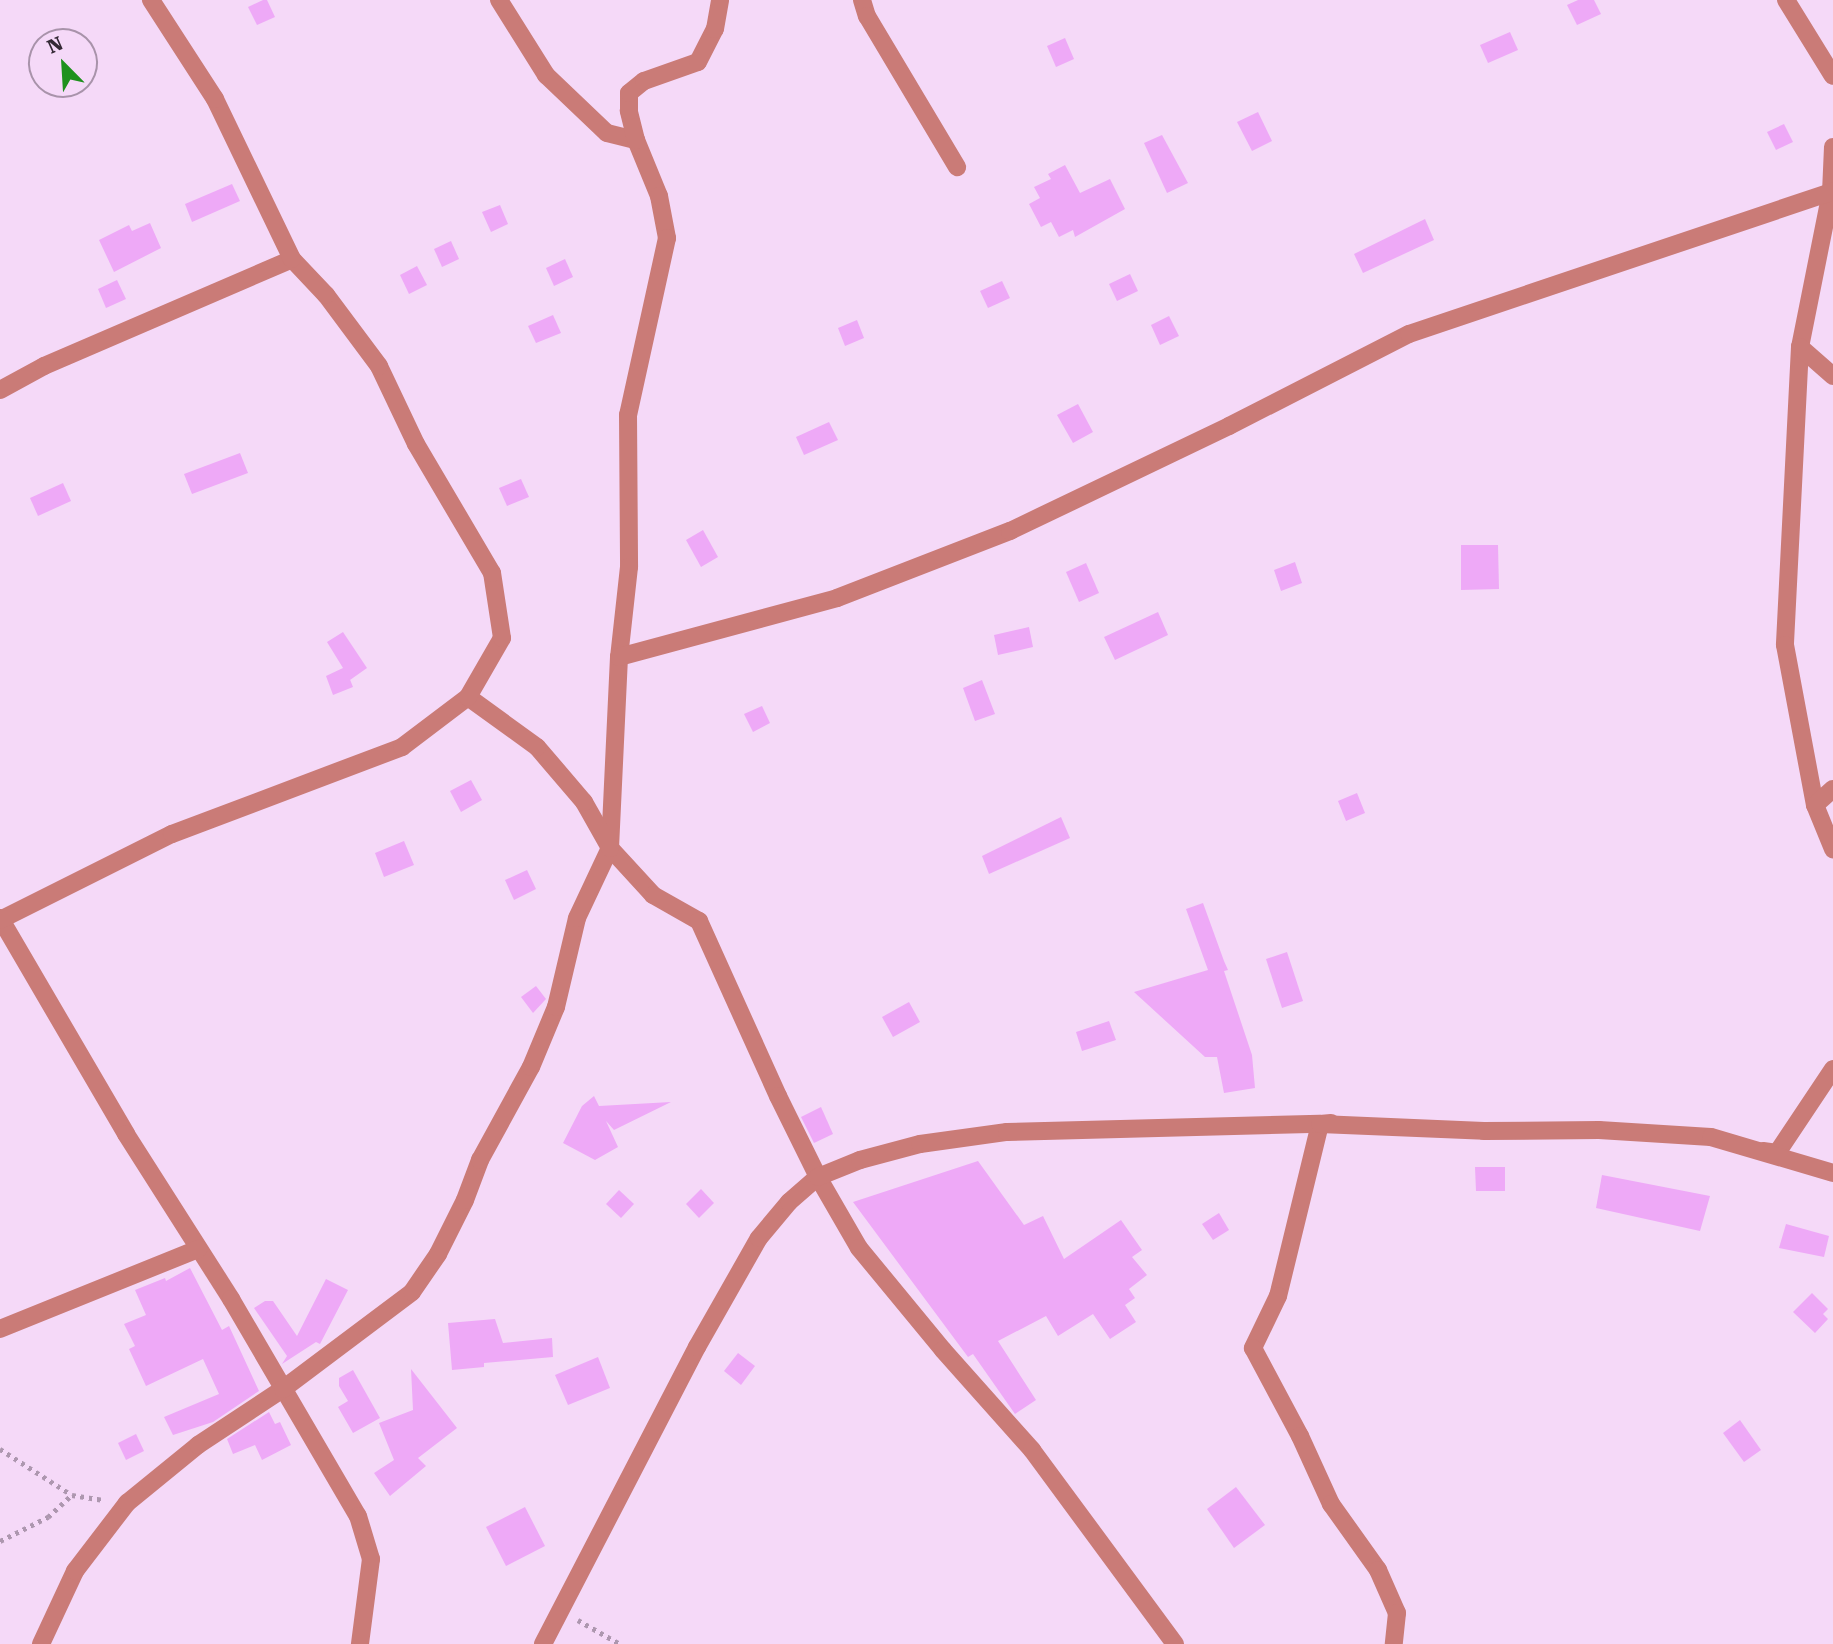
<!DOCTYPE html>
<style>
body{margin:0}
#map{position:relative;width:1833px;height:1644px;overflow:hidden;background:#f5d9f8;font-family:"Roboto Serif",serif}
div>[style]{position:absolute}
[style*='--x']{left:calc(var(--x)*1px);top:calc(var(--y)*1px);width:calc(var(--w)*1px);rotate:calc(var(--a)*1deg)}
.building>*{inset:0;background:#eea9f7}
.path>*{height:4.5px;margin-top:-2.25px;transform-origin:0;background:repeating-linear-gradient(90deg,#ad97af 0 3.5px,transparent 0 8.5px)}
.minor>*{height:18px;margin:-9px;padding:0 9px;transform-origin:9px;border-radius:9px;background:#ca7b77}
span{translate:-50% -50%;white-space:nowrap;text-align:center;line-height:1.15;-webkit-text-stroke:5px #f5d9f8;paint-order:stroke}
.north{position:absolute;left:28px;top:28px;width:70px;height:70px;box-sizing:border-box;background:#f5d9f8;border:2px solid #a893aa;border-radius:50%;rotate:336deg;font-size:19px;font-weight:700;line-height:28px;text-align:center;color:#342935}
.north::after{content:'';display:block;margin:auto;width:24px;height:32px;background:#1e911d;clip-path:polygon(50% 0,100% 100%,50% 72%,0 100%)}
</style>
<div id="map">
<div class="building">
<i style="clip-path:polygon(263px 0,267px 0,275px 17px,257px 25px,248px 7px)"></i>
<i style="clip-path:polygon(1578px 0,1594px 0,1601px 14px,1577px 25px,1567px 5px)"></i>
<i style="clip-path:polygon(1510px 32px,1518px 50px,1488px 63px,1480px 45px)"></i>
<i style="clip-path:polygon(1065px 38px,1074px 59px,1056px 67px,1047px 46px)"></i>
<i style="clip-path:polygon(1258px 112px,1272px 141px,1252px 151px,1237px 122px)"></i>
<i style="clip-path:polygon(1784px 124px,1793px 142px,1776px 150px,1767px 132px)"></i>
<i style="clip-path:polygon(1162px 135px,1188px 183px,1167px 193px,1144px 143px)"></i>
<i style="clip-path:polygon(1065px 165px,1080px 193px,1110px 179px,1125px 209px,1075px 237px,1073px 230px,1059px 237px,1051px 222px,1041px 227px,1029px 204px,1040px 198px,1034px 187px,1051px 179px,1048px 174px)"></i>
<i style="clip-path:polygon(232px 184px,240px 201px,192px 222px,185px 204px)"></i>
<i style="clip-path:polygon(500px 205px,508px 224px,491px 232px,482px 212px)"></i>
<i style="clip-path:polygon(1425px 219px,1434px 240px,1363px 273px,1354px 254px)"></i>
<i style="clip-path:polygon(150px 223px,161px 248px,114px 272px,99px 240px,129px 225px,132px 231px)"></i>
<i style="clip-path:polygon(451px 241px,459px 259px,442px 267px,434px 249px)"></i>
<i style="clip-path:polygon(565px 259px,573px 277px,554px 286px,546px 268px)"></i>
<i style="clip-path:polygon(417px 266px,427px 285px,409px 294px,400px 275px)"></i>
<i style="clip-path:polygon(1130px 274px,1138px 291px,1117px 301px,1109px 284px)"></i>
<i style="clip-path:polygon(117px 280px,126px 299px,106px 308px,98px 289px)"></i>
<i style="clip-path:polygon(1002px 281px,1010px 298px,988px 308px,980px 291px)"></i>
<i style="clip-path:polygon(553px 315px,561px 333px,536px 343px,528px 326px)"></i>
<i style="clip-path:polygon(1169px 316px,1179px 336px,1160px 345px,1151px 325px)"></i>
<i style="clip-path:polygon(857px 320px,864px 338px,845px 346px,838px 328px)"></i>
<i style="clip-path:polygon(1078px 404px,1093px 432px,1073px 443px,1057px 415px)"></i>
<i style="clip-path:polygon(829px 422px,838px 440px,804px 455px,796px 437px)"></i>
<i style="clip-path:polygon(240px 453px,248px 473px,192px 494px,184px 474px)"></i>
<i style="clip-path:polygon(521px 479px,529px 497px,507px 506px,499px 488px)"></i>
<i style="clip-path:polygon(63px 483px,71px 501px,38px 516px,30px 498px)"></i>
<i style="clip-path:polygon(703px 530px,718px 557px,701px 567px,686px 540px)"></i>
<i style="clip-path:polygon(1461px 545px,1498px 545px,1499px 589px,1461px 590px)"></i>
<i style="clip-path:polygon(1295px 562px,1302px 583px,1281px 591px,1274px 570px)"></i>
<i style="clip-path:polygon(1086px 563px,1099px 593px,1079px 602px,1066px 572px)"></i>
<i style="clip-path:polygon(1158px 612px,1168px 635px,1115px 660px,1104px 637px)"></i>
<i style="clip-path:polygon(1029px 627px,1033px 647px,998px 655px,994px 635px)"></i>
<i style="clip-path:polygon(343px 632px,367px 668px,350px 680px,349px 677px,353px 687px,333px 695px,326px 676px,343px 668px,327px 642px)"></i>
<i style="clip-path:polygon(982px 680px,995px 714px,975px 721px,963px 688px)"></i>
<i style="clip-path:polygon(762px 706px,770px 723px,753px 732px,744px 714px)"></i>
<i style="clip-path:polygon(471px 780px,482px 800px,461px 812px,450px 791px)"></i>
<i style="clip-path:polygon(1357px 793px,1365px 813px,1346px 821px,1338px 801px)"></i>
<i style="clip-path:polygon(1061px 817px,1070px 838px,989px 874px,982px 856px)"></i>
<i style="clip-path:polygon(404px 841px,414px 865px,384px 877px,375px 853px)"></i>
<i style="clip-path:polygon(527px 870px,536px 889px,514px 900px,505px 880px)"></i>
<i style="clip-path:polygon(1203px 903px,1224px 961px,1228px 970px,1224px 971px,1252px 1055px,1255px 1088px,1224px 1093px,1217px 1057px,1205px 1057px,1134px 992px,1208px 970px,1186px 909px)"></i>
<i style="clip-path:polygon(1287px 952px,1303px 1001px,1282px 1008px,1266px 959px)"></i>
<i style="clip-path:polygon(536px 986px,546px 999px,533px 1013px,521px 997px)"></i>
<i style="clip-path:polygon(909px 1002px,920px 1022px,893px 1037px,882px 1017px)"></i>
<i style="clip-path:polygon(1109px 1021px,1116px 1040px,1082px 1051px,1076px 1032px)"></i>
<i style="clip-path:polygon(594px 1096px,599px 1106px,671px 1102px,614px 1130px,606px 1121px,618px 1147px,595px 1160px,563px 1143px,582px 1106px)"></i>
<i style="clip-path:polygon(821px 1107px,833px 1134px,814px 1143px,801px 1117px)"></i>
<i style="clip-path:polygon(978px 1161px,1024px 1225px,1043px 1216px,1064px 1259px,1121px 1220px,1142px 1250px,1132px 1257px,1147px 1275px,1129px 1289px,1135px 1298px,1125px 1305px,1136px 1322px,1110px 1339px,1093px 1314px,1058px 1336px,1046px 1316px,998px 1341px,1036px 1400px,1015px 1414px,973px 1354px,968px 1357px,853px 1202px)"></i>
<i style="clip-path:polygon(1475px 1167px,1505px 1167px,1505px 1191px,1476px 1191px)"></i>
<i style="clip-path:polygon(1602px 1175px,1710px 1196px,1700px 1231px,1596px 1208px)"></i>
<i style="clip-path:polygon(701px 1189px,714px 1203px,699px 1218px,686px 1204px)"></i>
<i style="clip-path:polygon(619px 1190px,634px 1204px,621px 1218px,606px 1204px)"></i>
<i style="clip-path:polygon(1219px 1213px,1229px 1230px,1213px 1240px,1202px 1224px)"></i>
<i style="clip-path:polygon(1786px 1224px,1829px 1236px,1824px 1257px,1779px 1248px)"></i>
<i style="clip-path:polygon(190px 1268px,222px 1330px,229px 1326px,259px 1391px,213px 1422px,173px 1435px,164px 1417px,219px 1394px,203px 1359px,146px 1386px,129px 1349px,135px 1346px,124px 1324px,146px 1315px,135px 1290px,165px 1278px,166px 1281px)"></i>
<i style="clip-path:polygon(326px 1279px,348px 1290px,320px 1344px,316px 1342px,282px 1364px,287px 1356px,254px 1308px,265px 1301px,273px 1301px,297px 1336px)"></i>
<i style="clip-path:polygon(1812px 1293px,1828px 1309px,1823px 1314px,1828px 1319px,1815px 1333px,1793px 1312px)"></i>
<i style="clip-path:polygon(495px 1319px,503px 1343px,552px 1338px,553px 1357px,484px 1363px,484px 1367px,452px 1370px,448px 1323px)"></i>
<i style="clip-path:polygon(738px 1353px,755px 1366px,741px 1385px,724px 1371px)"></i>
<i style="clip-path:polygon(598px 1357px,610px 1388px,568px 1405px,555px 1375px)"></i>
<i style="clip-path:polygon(411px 1369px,457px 1428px,418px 1458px,426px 1466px,390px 1496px,374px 1473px,394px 1460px,379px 1423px,413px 1410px)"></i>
<i style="clip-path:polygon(353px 1370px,380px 1418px,353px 1433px,338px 1407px,348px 1401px,339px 1386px,339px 1378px)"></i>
<i style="clip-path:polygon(269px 1412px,275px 1424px,280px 1422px,291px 1445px,262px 1460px,255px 1445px,233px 1454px,227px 1439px)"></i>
<i style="clip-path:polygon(1740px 1420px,1761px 1450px,1744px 1462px,1723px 1433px)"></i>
<i style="clip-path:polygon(136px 1434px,144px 1451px,126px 1460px,118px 1443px)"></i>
<i style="clip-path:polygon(1236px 1487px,1265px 1525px,1234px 1548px,1207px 1509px)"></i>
<i style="clip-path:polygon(525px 1507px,545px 1546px,506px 1566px,486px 1527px)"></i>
</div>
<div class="path">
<i style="--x:0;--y:1449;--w:85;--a:32.6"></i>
<i style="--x:72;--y:1495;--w:32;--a:9"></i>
<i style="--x:0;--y:1541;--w:54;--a:-26.6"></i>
<i style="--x:48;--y:1517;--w:33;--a:-43"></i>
<i style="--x:578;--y:1620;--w:48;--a:29.7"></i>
</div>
<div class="minor">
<i style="--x:499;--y:0;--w:89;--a:57.9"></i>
<i style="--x:546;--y:75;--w:84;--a:43.6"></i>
<i style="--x:607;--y:133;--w:30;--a:14"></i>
<i style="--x:636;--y:140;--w:61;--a:67.7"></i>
<i style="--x:659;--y:196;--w:43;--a:79.2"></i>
<i style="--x:667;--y:238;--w:181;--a:102.4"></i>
<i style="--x:628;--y:415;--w:152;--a:89.6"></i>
<i style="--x:629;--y:567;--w:91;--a:96.3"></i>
<i style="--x:619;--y:657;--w:191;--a:92.7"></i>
<i style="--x:610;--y:848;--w:64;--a:47.5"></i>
<i style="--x:653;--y:895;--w:53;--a:29.5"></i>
<i style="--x:699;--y:921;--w:192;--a:65.7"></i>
<i style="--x:778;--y:1096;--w:90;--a:63.7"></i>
<i style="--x:818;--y:1177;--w:82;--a:60"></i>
<i style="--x:859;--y:1248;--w:132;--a:50.5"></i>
<i style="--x:943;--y:1350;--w:134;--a:48.3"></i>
<i style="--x:1032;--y:1450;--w:241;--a:53.6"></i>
<i style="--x:862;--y:0;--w:17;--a:73"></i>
<i style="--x:867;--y:16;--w:176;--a:59.2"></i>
<i style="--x:1786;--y:0;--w:89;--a:58.3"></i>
<i style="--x:636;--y:140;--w:30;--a:-104"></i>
<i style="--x:629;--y:111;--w:18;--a:-90"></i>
<i style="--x:629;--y:93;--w:19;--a:-39"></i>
<i style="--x:644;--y:81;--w:57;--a:-19.4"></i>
<i style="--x:698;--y:62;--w:37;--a:-63"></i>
<i style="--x:715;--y:29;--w:29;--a:-80"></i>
<i style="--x:1833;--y:147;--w:45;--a:92.5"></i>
<i style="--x:1831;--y:192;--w:158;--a:101.3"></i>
<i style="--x:1800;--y:347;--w:298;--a:92.9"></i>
<i style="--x:1785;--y:645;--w:163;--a:79.4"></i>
<i style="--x:1815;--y:805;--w:48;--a:67.8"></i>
<i style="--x:1800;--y:347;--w:44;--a:41.3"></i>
<i style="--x:0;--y:390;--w:50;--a:-28.6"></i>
<i style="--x:44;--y:366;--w:270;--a:-23.3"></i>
<i style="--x:619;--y:657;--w:226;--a:-15.1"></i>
<i style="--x:837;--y:598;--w:186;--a:-21.2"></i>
<i style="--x:1010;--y:531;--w:243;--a:-25.6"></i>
<i style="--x:1229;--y:426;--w:202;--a:-27.1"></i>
<i style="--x:1409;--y:334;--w:447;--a:-18.6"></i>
<i style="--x:1815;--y:805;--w:24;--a:-42"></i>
<i style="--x:0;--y:918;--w:250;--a:59.7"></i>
<i style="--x:126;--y:1134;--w:196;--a:57.5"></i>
<i style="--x:231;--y:1299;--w:251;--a:59.7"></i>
<i style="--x:358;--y:1516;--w:45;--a:73.2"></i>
<i style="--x:371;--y:1559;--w:86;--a:97.4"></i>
<i style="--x:0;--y:920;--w:192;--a:-26.6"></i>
<i style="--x:172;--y:834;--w:246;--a:-20.7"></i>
<i style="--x:402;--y:747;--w:83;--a:-37.1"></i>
<i style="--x:1331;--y:1123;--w:11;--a:175"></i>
<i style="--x:1320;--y:1124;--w:177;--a:103.7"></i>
<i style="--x:1278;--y:1296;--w:58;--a:115.7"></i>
<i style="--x:1253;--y:1348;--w:100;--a:61.9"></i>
<i style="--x:1300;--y:1436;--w:75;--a:65.5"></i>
<i style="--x:1331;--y:1504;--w:81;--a:54.5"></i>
<i style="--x:1378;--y:1570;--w:47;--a:66.2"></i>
<i style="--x:1397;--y:1613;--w:31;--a:96"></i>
<i style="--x:1763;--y:1151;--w:14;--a:8"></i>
<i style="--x:1777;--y:1153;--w:101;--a:-56.3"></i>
<i style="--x:0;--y:1329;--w:214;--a:-22"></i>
<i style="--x:41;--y:1644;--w:81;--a:-65"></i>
<i style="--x:75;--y:1571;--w:86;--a:-52.6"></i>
<i style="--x:127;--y:1503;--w:92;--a:-39.2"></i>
<i style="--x:198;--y:1445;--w:102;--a:-33.4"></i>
<i style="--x:283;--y:1389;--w:161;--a:-36.9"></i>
<i style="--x:412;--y:1292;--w:46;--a:-55.6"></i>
<i style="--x:438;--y:1254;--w:60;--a:-63.4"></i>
<i style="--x:465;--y:1200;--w:43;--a:-69.4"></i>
<i style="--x:480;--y:1160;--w:106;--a:-61.3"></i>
<i style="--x:531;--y:1067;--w:65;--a:-67.4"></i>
<i style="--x:556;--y:1007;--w:91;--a:-76.7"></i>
<i style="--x:577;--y:918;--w:77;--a:-64.8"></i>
<i style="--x:610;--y:848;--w:53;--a:-119.5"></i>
<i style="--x:584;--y:802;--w:72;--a:-130.5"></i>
<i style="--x:537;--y:747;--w:85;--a:-144.1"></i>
<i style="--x:468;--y:697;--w:68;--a:-60"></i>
<i style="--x:502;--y:638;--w:66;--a:-98.7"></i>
<i style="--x:492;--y:573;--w:150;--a:-120.5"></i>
<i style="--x:416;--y:444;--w:86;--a:-115.4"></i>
<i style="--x:379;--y:366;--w:89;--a:-126.7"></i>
<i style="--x:326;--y:295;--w:50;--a:-133.4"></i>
<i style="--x:292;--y:259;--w:178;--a:-115.7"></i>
<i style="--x:215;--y:99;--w:118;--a:-122.9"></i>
<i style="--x:543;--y:1644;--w:335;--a:-62.6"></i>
<i style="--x:697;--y:1347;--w:125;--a:-60.4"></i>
<i style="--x:759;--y:1238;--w:47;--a:-50.2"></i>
<i style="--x:789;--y:1202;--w:38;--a:-41"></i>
<i style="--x:818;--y:1177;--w:45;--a:-22"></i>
<i style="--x:860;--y:1160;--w:62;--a:-14.9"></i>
<i style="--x:920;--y:1144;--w:88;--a:-7.9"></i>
<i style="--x:1007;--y:1132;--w:313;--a:-1.5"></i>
<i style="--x:1320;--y:1124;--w:164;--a:2.4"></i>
<i style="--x:1484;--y:1131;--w:115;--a:-0.5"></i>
<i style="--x:1599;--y:1130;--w:112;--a:3.6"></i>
<i style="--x:1711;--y:1137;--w:127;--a:16.4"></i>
</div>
<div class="north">N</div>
</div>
